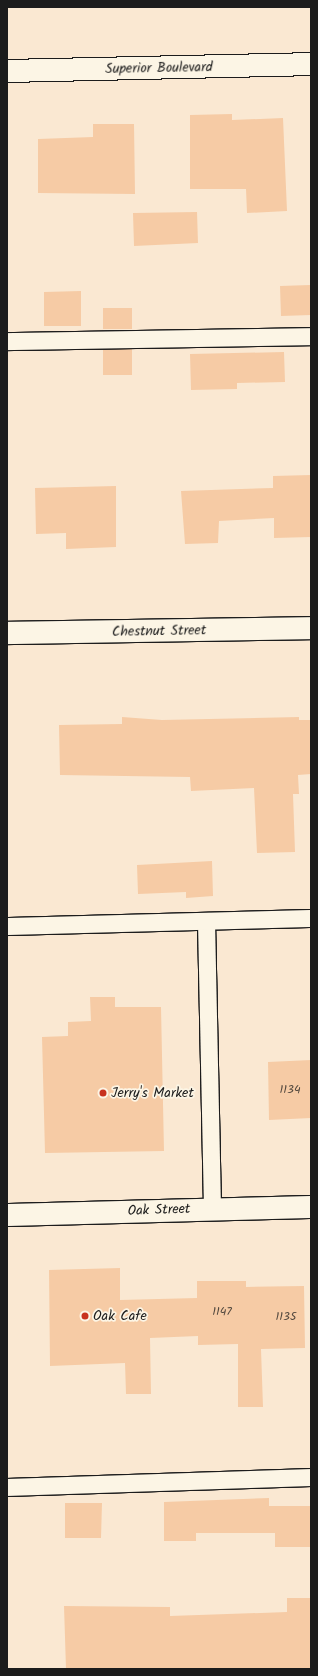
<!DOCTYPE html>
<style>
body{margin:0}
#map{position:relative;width:318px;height:1676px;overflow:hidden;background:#fae8d2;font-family:Kalam,sans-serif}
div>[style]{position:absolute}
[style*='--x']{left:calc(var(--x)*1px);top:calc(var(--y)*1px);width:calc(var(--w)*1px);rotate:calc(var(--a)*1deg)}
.building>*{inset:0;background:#f6cba5}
.roads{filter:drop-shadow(1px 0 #1c1c1c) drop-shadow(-1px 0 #1c1c1c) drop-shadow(0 1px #1c1c1c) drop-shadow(0 -1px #1c1c1c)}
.service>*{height:17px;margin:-8.5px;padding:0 8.5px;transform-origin:8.5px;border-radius:8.5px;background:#fcf5e5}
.minor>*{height:22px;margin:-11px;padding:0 11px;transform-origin:11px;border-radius:11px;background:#fcf5e5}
.tertiary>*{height:22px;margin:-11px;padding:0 11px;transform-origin:11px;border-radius:11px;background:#fcf5e5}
.dots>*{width:11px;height:11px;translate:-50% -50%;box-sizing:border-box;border:2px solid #fcf5e5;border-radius:50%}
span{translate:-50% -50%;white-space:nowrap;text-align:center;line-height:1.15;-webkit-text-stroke:3.5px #fcf5e5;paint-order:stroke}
.number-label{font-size:12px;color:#52483e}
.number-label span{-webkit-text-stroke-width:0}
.street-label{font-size:14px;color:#1c1c1c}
.poi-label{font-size:14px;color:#1c1c1c}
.left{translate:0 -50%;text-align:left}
.frame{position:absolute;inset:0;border:8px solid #1c1c1c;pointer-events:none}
</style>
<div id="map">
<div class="building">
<i style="clip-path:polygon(232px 114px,232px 120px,283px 118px,287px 211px,247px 213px,246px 189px,190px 189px,190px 115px)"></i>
<i style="clip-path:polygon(93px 124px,134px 124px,135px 194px,38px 193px,38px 139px,93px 137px)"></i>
<i style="clip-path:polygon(197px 212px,198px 243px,134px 246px,133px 213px)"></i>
<i style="clip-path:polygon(310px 285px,311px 315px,281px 316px,280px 286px)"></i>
<i style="clip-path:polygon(81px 291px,81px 326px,44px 326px,44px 292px)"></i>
<i style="clip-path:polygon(103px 308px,132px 308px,132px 329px,103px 329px)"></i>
<i style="clip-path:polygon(103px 349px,132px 349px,132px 375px,103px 375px)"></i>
<i style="clip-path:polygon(284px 352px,285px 382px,237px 383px,237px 389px,191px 390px,190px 354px)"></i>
<i style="clip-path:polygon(311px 475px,311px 537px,274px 538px,274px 518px,219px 521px,218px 543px,185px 544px,181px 491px,273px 488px,273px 476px)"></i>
<i style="clip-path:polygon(116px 486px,116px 547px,66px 549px,66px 533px,36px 534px,35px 488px)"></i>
<i style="clip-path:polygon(122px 717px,162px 720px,299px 717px,299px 720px,311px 720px,311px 774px,298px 775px,299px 794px,293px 794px,295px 852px,257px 853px,254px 788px,191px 791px,190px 777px,60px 775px,59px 725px,122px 724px)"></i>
<i style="clip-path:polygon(212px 861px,213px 896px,186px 898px,186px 892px,138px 894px,137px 865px)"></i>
<i style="clip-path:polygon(90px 997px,115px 997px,115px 1007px,161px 1007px,164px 1151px,45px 1153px,42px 1037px,68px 1036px,68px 1022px,91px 1021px)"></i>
<i style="clip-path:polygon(311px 1060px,311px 1118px,269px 1120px,268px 1062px)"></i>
<i style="clip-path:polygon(120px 1268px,120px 1300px,197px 1298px,197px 1281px,246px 1281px,246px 1287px,304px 1286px,305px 1348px,261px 1349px,263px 1407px,238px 1407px,238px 1344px,198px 1345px,198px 1336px,150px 1338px,151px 1394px,126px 1394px,125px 1363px,50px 1366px,49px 1270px)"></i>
<i style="clip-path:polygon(269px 1498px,269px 1506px,311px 1506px,311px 1547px,275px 1547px,275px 1533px,196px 1533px,196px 1541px,164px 1541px,164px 1502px)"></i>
<i style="clip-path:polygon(65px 1503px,102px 1503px,101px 1538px,65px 1538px)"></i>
<i style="clip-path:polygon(287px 1598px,311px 1598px,311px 1669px,66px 1669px,64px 1606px,170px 1607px,170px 1616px,287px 1612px)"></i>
</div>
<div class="roads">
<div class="service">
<i style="--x:7;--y:341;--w:304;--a:-0.9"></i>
<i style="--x:206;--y:921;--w:287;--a:88.8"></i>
<i style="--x:7;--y:926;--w:304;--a:-1.5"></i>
<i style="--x:7;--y:1487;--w:304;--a:-1.9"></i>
</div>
<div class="minor">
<i style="--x:7;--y:71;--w:304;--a:-1.3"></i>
<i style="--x:7;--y:633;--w:304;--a:-0.9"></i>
</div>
<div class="tertiary">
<i style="--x:7;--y:1215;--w:304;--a:-1.5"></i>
</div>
</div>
<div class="dots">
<i style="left:103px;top:1093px;background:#c8321e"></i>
<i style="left:85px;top:1316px;background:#c8321e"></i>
</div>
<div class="number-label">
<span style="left:290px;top:1090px">1134</span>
<span style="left:222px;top:1312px">1147</span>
<span style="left:286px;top:1317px">1135</span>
</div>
<div class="street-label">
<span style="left:159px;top:68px;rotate:-1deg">Superior Boulevard</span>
<span style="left:159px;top:631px;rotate:-1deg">Chestnut Street</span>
<span style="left:159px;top:1210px;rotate:-2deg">Oak Street</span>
</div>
<div class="poi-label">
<span class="left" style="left:111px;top:1093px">Jerry's Market</span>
<span class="left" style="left:93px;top:1316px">Oak Cafe</span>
</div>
<div class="frame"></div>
</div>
